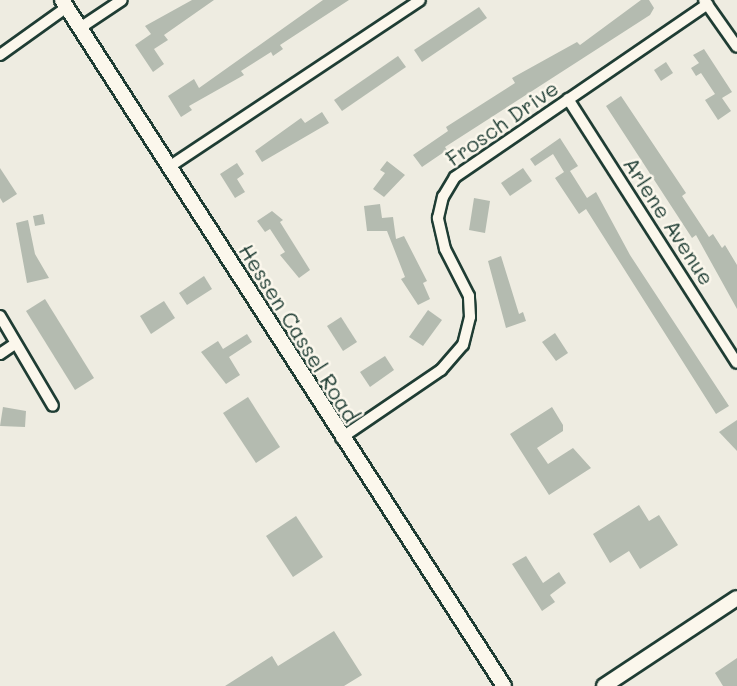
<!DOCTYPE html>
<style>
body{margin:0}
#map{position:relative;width:737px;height:686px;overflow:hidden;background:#eeece1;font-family:Mali,sans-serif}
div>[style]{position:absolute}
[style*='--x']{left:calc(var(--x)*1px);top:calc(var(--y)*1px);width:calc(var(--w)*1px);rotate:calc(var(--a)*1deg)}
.building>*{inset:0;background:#b4bbb0}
.roads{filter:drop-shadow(2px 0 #1f3d34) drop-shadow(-2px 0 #1f3d34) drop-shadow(0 2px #1f3d34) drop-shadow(0 -2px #1f3d34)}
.street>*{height:10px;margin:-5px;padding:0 5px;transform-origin:5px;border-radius:5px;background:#fbf7ec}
.secondary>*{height:14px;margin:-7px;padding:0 7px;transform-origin:7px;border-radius:7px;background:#fbf7ec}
span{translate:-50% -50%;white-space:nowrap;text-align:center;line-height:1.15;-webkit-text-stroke:5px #fbf7ec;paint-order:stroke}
.street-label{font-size:21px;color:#1f3d34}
</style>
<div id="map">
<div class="building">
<i style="clip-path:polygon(192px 0,214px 0,164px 35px,168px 40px,154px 49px,164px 64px,153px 72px,135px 45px,151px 34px,145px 26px)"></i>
<i style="clip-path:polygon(323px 0,349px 0,280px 45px,283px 49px,273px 56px,271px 52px,241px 71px,244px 75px,189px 106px,192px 110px,181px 117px,168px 96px,194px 79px,199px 88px)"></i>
<i style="clip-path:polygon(641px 0,649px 0,654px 8px,650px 15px,445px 147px,447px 150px,422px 167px,413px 155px,448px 131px,446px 127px,515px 83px,512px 78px,577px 42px,580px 45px)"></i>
<i style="clip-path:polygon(479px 7px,487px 18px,422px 62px,414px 50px)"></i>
<i style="clip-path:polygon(704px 49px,732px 92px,722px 98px,731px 111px,718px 120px,705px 100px,715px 94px,701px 73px,696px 76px,691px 68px,699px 63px,693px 55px)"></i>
<i style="clip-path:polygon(398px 56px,406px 67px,342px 111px,334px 100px)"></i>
<i style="clip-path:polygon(666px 62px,673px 73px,661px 81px,654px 70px)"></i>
<i style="clip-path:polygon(621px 96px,686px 193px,682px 196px,709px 237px,713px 234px,722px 248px,725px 245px,737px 265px,737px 309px,696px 235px,692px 238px,606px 106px)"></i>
<i style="clip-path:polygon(322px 112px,329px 123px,262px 162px,255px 151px,301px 118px,305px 123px)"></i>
<i style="clip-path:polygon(560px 138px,578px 166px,570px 171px,587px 198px,596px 192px,630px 255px,729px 406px,716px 414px,586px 209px,579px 214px,555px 178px,564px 172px,553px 154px,535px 166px,530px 159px)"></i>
<i style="clip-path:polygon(387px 161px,405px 175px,384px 197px,373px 189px,385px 173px,380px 170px)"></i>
<i style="clip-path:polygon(237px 163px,244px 174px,237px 179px,245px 192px,235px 198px,220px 174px)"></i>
<i style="clip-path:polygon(0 168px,17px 194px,3px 203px,0 198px)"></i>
<i style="clip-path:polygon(523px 168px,532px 181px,510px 196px,501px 183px)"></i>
<i style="clip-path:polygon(474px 198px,490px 201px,485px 233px,469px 230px)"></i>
<i style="clip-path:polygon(380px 204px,382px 218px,393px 217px,396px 239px,404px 236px,427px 281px,423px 283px,430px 299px,418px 305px,401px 279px,405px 277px,387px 231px,367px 231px,364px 206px)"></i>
<i style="clip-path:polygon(272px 211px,283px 220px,280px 222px,310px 270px,299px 278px,280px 255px,285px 252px,270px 229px,265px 232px,257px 221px)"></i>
<i style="clip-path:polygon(43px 214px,45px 224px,35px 226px,33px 216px)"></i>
<i style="clip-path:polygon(28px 220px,35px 254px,49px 278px,27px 283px,16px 223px)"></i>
<i style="clip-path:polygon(501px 256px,519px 314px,523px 312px,526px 321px,506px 328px,488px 261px)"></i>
<i style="clip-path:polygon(204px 276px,212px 289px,187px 305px,179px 293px)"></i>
<i style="clip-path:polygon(45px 299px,94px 378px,75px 390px,26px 311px)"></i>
<i style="clip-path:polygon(164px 301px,175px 318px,151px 334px,140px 316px)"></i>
<i style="clip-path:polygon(428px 310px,442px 320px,423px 346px,409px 337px)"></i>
<i style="clip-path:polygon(341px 317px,357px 342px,343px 351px,327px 326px)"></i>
<i style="clip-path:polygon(555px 333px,568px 353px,556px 361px,542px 342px)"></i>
<i style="clip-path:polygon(247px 334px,252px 342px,229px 357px,240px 375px,226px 384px,201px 352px,218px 341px,223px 349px)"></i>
<i style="clip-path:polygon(385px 356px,394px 370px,370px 387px,360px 372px)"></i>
<i style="clip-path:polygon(248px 397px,280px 447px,256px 463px,223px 413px)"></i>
<i style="clip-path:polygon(3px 407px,26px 411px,25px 427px,0 426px)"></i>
<i style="clip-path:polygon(552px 407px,563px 425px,563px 431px,537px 448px,548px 464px,573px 448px,591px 468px,549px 495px,510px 434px)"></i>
<i style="clip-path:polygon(737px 420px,737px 451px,719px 432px)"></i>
<i style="clip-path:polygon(639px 505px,649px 521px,659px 515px,678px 545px,640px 569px,629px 551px,610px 563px,593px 534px)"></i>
<i style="clip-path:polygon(296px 516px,323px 557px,293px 577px,266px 536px)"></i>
<i style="clip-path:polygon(526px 556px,543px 583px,559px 572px,566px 583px,550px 595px,555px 602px,542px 611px,512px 564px)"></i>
<i style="clip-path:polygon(334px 631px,362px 675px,344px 686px,225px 686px,272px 656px,278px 666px)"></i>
<i style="clip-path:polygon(737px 658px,737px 686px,723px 686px,715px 673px)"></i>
</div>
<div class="roads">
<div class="street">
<i style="--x:704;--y:0;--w:57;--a:54.9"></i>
<i style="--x:80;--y:28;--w:50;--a:-33.7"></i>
<i style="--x:0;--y:55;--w:82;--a:-35.6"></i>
<i style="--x:568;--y:99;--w:313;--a:57.4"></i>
<i style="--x:169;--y:167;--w:301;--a:-33.6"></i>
<i style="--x:0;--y:316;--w:104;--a:59.5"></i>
<i style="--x:0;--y:354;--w:18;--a:-34"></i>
<i style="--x:341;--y:438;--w:121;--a:-34.2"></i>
<i style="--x:441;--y:370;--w:33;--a:-49"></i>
<i style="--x:463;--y:345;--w:29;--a:-76"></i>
<i style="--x:470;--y:317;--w:21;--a:-93"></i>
<i style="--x:469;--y:296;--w:53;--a:-117.1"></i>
<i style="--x:445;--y:249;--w:32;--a:-103"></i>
<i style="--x:438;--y:218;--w:22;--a:-77"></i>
<i style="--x:443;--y:197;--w:23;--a:-59"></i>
<i style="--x:455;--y:177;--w:306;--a:-34.4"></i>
</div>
<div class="secondary">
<i style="--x:62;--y:0;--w:816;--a:57.21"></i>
<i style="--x:604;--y:686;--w:159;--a:-33.5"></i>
</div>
</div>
<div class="street-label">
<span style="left:502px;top:123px;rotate:-35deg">Frosch Drive</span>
<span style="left:669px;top:221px;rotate:57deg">Arlene Avenue</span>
<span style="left:299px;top:333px;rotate:58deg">Hessen Cassel Road</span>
</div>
</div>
